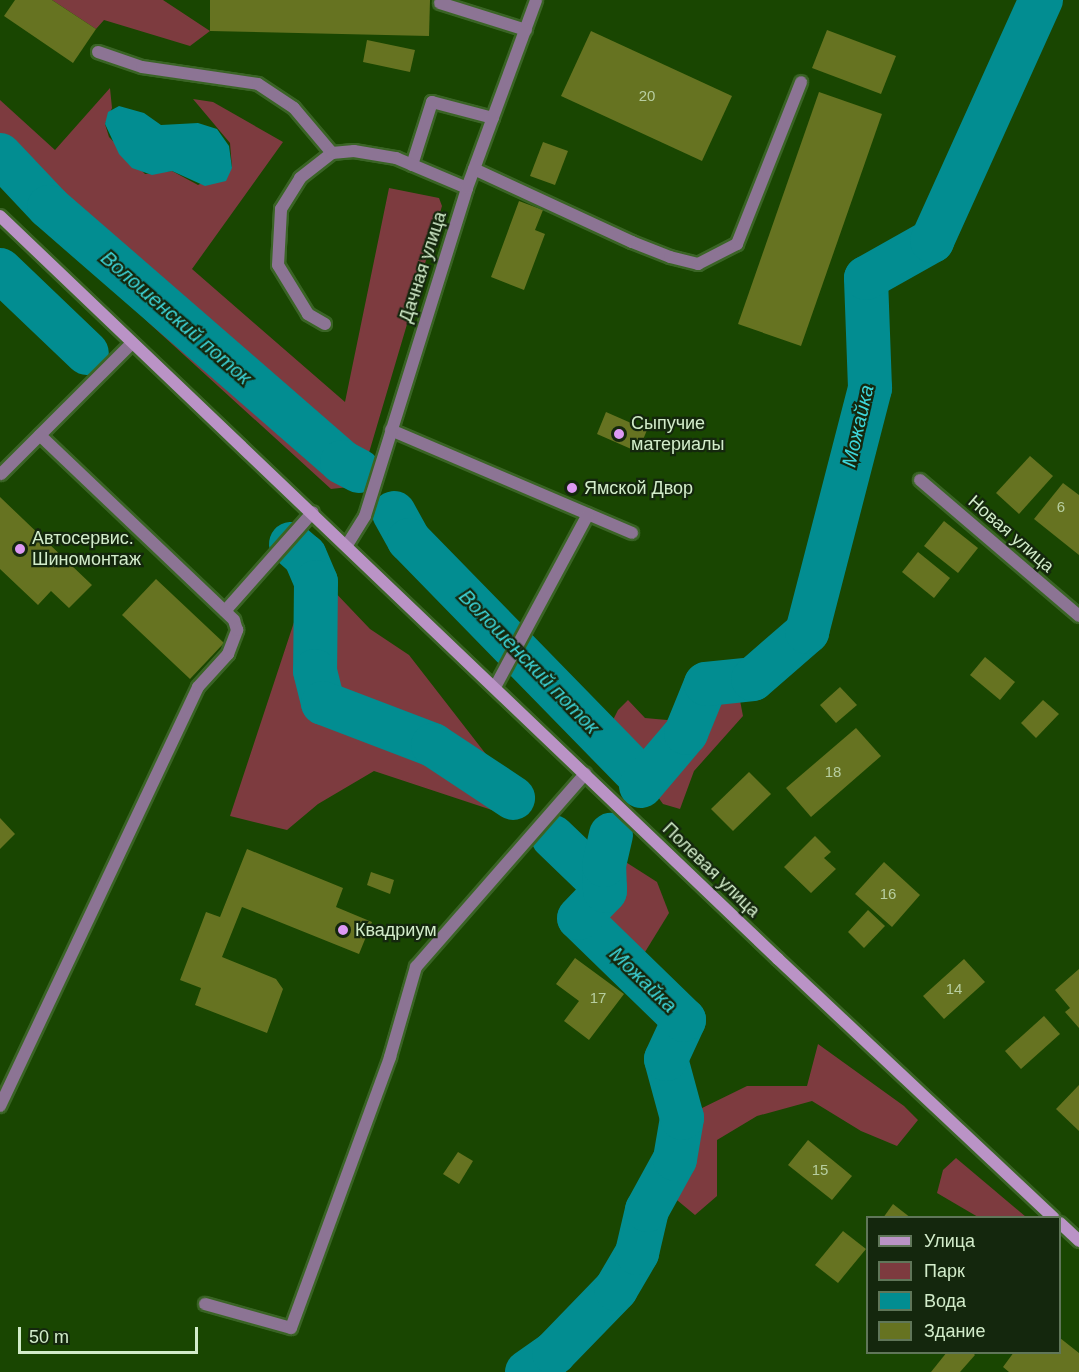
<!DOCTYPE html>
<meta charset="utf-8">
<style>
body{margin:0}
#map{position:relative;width:1079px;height:1372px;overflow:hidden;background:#194601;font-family:Arial,sans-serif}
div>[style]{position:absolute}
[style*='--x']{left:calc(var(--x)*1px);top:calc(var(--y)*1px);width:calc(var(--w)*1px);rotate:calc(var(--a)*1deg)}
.green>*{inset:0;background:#7d3b3f}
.water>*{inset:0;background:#028d91}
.river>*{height:44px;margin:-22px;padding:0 22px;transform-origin:22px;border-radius:22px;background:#028d91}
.building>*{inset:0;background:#667321}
.roads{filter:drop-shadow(2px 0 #3a6425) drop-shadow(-2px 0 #3a6425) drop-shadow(0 2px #3a6425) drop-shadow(0 -2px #3a6425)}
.service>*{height:12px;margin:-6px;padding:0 6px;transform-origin:6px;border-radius:6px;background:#8c7494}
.minor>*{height:12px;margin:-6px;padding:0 6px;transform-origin:6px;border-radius:6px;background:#8c7494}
.secondary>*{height:12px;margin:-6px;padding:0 6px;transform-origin:6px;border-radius:6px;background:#ba93c6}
.dots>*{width:16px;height:16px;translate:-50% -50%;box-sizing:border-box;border:3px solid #14270d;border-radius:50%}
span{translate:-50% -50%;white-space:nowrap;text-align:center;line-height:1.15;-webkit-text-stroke:4.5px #14270d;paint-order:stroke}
.number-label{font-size:15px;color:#b7cea0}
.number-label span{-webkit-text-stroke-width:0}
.street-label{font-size:18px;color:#d2ecca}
.poi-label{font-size:18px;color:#d2ecca}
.left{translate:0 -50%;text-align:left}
.water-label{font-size:20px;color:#3ed7db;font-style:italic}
.legend{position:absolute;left:866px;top:1216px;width:195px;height:138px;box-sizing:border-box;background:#14270d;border:2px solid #607659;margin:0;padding:8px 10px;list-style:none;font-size:18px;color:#d2ecca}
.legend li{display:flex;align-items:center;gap:12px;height:30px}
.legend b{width:30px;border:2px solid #607659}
.scale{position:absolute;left:18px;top:1327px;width:180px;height:27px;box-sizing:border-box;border:3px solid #d2ecca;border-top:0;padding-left:8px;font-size:18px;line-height:21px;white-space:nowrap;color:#d2ecca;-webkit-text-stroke:4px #14270d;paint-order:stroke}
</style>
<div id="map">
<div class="green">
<i style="clip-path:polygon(52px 0,163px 0,210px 31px,190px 46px,104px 20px,96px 29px)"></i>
<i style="clip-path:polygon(110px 88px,112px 108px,105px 124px,109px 137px,145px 174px,172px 171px,198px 185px,232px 168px,230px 143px,193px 99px,213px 102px,283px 142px,192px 269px,345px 402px,389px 188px,439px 198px,442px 206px,363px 473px,349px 487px,331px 489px,150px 324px,0 176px,0 100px,55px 150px)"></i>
<i style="clip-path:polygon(329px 586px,370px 629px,409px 655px,513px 789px,509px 809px,504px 814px,374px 771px,318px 804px,287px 830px,230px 816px,302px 598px)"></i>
<i style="clip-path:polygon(738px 690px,743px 716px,694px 771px,680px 809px,663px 804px,609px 728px,618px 710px,628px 700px,645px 718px,667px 720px)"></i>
<i style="clip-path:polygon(621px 859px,657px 882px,669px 913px,645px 952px,626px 951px,602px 920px,610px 870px)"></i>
<i style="clip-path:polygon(818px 1044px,904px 1106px,918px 1120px,897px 1146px,861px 1131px,812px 1101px,757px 1116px,717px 1140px,717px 1196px,695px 1215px,648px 1176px,698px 1110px,747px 1086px,807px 1086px)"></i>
<i style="clip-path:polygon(956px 1158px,1026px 1217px,978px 1217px,937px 1193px,943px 1170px)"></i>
</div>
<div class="water">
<i style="clip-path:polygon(119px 106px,144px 113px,161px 125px,198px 123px,217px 129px,229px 146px,232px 168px,226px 181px,205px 186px,172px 171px,152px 175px,132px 168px,119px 154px,105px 124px,108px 112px)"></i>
</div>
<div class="river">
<i style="--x:0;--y:155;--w:71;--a:46.7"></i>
<i style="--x:49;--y:207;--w:388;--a:41"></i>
<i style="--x:342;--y:462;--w:19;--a:28"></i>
<i style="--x:0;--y:270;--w:120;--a:43.7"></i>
<i style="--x:394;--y:513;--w:31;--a:61"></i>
<i style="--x:409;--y:540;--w:337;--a:45.7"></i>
<i style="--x:291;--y:544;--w:18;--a:41"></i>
<i style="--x:305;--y:556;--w:28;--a:67"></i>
<i style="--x:316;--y:582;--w:89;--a:90.6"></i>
<i style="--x:315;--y:671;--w:33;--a:76"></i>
<i style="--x:323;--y:703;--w:118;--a:20.9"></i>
<i style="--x:433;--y:745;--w:96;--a:33.5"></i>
<i style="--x:641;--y:786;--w:70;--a:-49.7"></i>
<i style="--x:686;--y:733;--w:53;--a:-67.8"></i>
<i style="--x:706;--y:684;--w:47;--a:-6.1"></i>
<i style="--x:753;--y:679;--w:72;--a:-41"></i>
<i style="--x:807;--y:632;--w:252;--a:-75.5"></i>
<i style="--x:870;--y:388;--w:110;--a:-92.1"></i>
<i style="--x:866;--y:278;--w:76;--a:-29.3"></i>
<i style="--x:932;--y:241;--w:265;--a:-65.7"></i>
<i style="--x:553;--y:837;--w:72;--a:43.9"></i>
<i style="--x:527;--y:1372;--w:33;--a:-35"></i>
<i style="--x:554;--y:1353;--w:89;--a:-45.9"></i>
<i style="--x:616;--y:1289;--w:42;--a:-59.7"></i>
<i style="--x:637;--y:1253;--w:44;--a:-76.9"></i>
<i style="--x:647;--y:1210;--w:58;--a:-61.2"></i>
<i style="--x:675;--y:1159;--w:42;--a:-80.3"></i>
<i style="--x:682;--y:1118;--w:61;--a:-105.2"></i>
<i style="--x:666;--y:1059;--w:43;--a:-65.2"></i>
<i style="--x:684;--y:1020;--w:146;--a:-135.8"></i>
<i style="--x:579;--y:918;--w:37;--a:-46"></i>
<i style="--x:605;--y:891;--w:26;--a:-92"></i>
<i style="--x:604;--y:865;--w:31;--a:-77"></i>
</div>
<div class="building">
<i style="clip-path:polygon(15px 0,52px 0,96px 29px,73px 63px,4px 16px)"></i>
<i style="clip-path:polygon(210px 0,430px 0,429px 36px,210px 31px)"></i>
<i style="clip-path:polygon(827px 30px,896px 56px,881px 94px,812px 68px)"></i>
<i style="clip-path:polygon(591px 31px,732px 96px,702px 161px,561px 96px)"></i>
<i style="clip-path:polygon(367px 40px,415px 50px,410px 72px,363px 62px)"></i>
<i style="clip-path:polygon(819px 92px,882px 114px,801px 346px,738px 324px)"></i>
<i style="clip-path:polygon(543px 142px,568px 151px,555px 185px,530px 176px)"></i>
<i style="clip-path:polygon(519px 201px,543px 210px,535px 230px,545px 234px,524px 290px,491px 277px)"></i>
<i style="clip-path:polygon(606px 412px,647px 430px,638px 452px,597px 434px)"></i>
<i style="clip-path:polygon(1030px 456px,1053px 476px,1019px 514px,996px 493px)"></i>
<i style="clip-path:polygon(1063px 483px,1079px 495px,1079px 555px,1034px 519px)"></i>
<i style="clip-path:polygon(0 497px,92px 585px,69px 608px,51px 591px,38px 605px,0 569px)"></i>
<i style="clip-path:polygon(944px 521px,978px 548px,958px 573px,924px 546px)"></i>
<i style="clip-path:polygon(918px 552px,950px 578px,934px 598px,902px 572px)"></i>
<i style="clip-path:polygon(156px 579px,224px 643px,190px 679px,122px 615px)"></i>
<i style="clip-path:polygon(985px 657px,1015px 682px,1000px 700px,970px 675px)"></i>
<i style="clip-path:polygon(840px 687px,857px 705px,836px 723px,820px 705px)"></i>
<i style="clip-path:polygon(1043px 700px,1059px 714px,1036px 738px,1021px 723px)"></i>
<i style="clip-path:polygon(856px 728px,881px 756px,811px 817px,786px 788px)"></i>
<i style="clip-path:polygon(749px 772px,771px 794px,733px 831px,711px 809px)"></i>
<i style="clip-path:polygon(0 818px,15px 834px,0 849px)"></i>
<i style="clip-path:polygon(815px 836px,831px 852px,824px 858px,836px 869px,811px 893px,784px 867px)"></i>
<i style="clip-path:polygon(247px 849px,343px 888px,336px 907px,372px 922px,359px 954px,242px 907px,222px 957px,276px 979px,283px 989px,267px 1033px,195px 1005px,201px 988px,180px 980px,206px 912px,220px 917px)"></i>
<i style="clip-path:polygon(884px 862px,920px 895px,892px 927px,855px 894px)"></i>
<i style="clip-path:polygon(371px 872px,394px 880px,390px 894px,367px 885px)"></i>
<i style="clip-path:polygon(868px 910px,885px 926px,864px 948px,848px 932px)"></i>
<i style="clip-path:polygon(575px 958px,624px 994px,589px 1040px,564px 1021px,579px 1001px,556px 984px)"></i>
<i style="clip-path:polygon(964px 959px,985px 982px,944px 1019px,923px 996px)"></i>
<i style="clip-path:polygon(1079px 969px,1079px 1028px,1065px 1012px,1070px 1008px,1055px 990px)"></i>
<i style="clip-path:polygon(1044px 1016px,1060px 1034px,1021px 1069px,1005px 1051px)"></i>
<i style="clip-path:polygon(1079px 1085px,1079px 1131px,1056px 1109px)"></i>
<i style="clip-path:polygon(808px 1140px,852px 1176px,832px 1200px,788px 1165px)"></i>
<i style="clip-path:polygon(458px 1152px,473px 1161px,459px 1184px,443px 1174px)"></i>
<i style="clip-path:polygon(893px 1204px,911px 1218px,883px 1218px)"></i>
<i style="clip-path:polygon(843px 1231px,866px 1249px,838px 1283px,815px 1265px)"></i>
<i style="clip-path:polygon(1060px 1338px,1079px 1353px,1079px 1372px,1009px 1372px,1003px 1367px,1014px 1352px,1060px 1352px)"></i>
<i style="clip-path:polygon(947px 1352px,972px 1352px,975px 1355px,960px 1372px,931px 1372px)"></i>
</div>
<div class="roads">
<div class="service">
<i style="--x:440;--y:3;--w:90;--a:17.4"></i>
<i style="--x:98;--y:52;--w:46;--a:18.8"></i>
<i style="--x:142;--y:67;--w:117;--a:8.3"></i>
<i style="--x:258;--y:84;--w:43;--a:33.7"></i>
<i style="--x:294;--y:108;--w:59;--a:49.8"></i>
<i style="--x:412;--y:165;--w:66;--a:-72.4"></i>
<i style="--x:432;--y:102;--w:63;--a:14.7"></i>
<i style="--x:474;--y:169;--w:174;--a:24.8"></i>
<i style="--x:632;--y:242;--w:41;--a:21.5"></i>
<i style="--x:670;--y:257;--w:29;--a:14"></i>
<i style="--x:698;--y:264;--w:44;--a:-27.1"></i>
<i style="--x:737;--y:244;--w:174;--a:-68.4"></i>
<i style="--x:325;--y:324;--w:20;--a:-150"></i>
<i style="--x:308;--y:314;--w:57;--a:-121.5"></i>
<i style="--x:278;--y:265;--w:56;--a:-86.9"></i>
<i style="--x:281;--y:209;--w:36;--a:-58"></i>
<i style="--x:300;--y:178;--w:41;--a:-38"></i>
<i style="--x:332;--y:153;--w:22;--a:-5"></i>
<i style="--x:354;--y:151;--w:43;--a:9.5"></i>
<i style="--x:396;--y:158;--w:77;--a:22.9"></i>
<i style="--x:391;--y:430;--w:262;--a:23.1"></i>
<i style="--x:1;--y:474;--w:185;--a:-45"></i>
<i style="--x:225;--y:611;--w:132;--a:-48.4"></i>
<i style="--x:495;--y:687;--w:196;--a:-61.7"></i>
<i style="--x:0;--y:1106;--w:463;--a:-64.7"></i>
<i style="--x:198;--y:687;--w:45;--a:-47.7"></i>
<i style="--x:228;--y:654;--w:26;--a:-69"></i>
<i style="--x:237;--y:630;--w:10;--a:-107"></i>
<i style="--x:234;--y:620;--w:268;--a:-136.4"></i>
<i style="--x:205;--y:1304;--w:89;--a:15.6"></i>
<i style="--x:291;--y:1328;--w:289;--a:-69.9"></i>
<i style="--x:390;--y:1057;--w:94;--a:-73.9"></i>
<i style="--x:416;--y:967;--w:257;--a:-48.8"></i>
</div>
<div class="minor">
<i style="--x:920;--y:480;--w:209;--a:40.5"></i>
<i style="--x:347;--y:545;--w:34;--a:-58"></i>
<i style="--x:365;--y:516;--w:343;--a:-72.7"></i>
<i style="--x:467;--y:188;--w:200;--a:-69.8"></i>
</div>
<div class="secondary">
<i style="--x:0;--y:216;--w:1076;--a:43.68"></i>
<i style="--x:778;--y:959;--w:378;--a:43.2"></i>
<i style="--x:1060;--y:1223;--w:26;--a:43"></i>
</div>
</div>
<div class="dots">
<i style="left:619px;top:434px;background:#dd99f3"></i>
<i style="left:572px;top:488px;background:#dd99f3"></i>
<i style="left:20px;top:549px;background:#dd99f3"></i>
<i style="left:343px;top:930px;background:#dd99f3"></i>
</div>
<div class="number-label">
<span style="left:647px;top:96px">20</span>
<span style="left:1061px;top:507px">6</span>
<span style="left:833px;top:772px">18</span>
<span style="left:888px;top:894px">16</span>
<span style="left:954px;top:989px">14</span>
<span style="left:598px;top:998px">17</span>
<span style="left:820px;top:1170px">15</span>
</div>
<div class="street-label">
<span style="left:423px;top:267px;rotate:-72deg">Дачная улица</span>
<span style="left:1011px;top:534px;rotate:41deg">Новая улица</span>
<span style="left:711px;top:870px;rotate:44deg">Полевая улица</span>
</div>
<div class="poi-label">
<span class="left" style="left:631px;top:434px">Сыпучие<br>материалы</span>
<span class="left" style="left:584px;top:488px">Ямской Двор</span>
<span class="left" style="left:32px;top:549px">Автосервис.<br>Шиномонтаж</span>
<span class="left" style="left:355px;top:930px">Квадриум</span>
</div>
<div class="water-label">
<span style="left:176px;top:318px;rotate:41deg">Волошенский поток</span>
<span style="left:858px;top:426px;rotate:-77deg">Можайка</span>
<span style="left:529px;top:662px;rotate:46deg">Волошенский поток</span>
<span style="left:643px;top:980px;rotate:44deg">Можайка</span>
</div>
<ul class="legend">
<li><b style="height:8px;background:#ba93c6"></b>Улица</li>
<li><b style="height:16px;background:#7d3b3f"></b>Парк</li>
<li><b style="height:16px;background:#028d91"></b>Вода</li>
<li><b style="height:16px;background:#667321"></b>Здание</li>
</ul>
<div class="scale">50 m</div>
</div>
